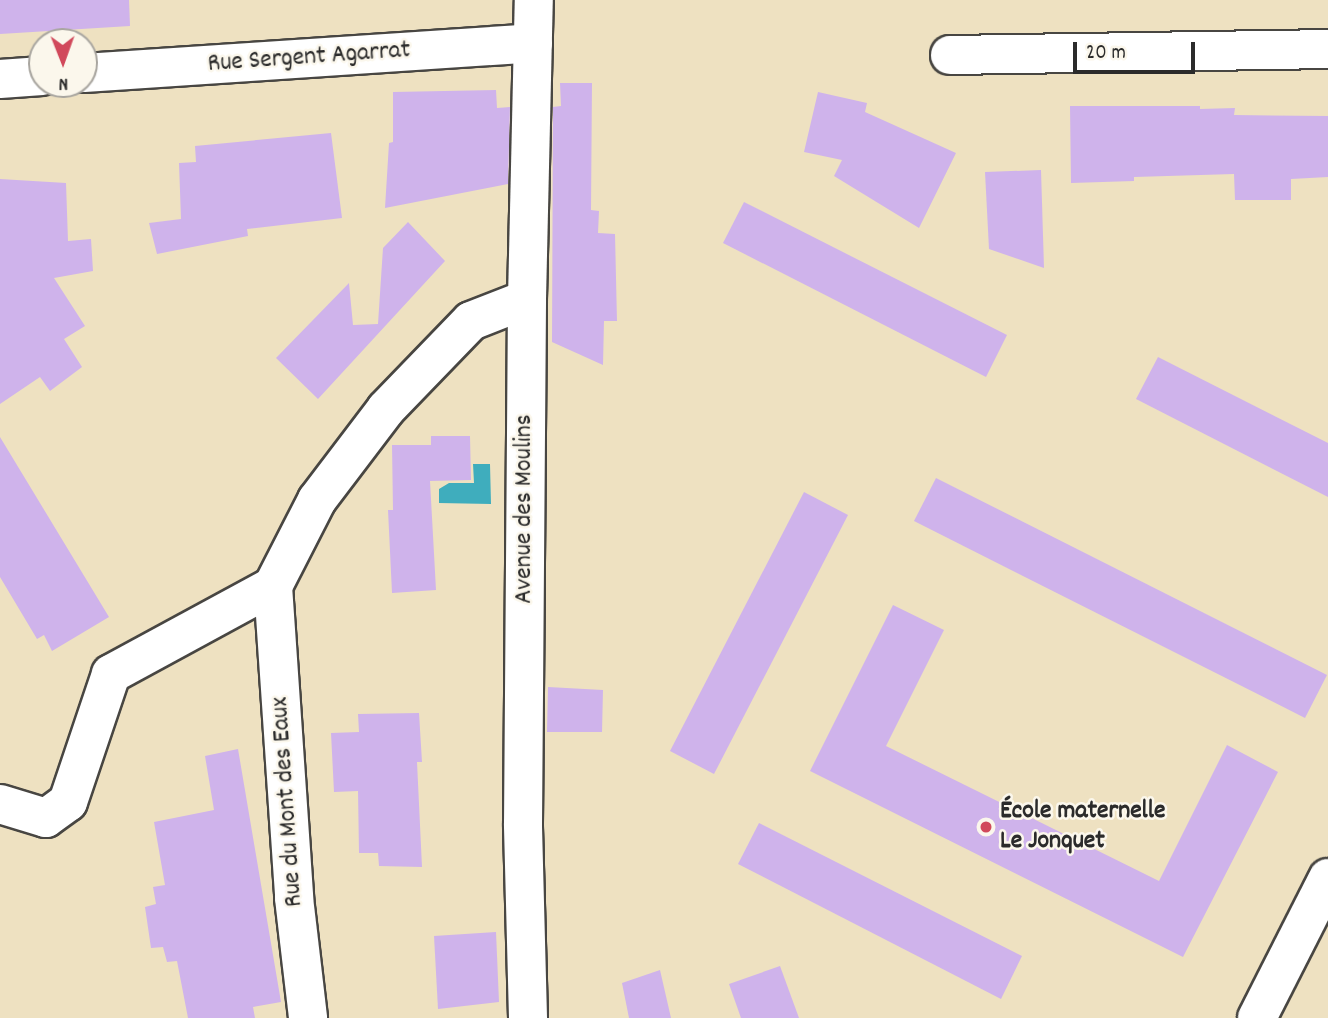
<!DOCTYPE html>
<meta charset="utf-8">
<style>
body{margin:0}
#map{position:relative;width:1328px;height:1018px;overflow:hidden;background:#eee1c1;font-family:Dekko,sans-serif}
div>[style]{position:absolute}
[style*='--x']{left:calc(var(--x)*1px);top:calc(var(--y)*1px);width:calc(var(--w)*1px);rotate:calc(var(--a)*1deg)}
.water>*{inset:0;background:#3fadbd}
.building>*{inset:0;background:#cfb3eb}
.roads{filter:drop-shadow(2px 0 #484642) drop-shadow(-2px 0 #484642) drop-shadow(0 2px #484642) drop-shadow(0 -2px #484642)}
.minor>*{height:38px;margin:-19px;padding:0 19px;transform-origin:19px;border-radius:19px;background:#fff}
.major>*{height:38px;margin:-19px;padding:0 19px;transform-origin:19px;border-radius:19px;background:#fff}
.dots>*{width:19px;height:19px;translate:-50% -50%;box-sizing:border-box;border:4px solid #fbf7ec;border-radius:50%}
span{translate:-50% -50%;white-space:nowrap;text-align:center;line-height:1.15;-webkit-text-stroke:5px #fbf7ec;paint-order:stroke}
.street-label{font-size:26px;color:#2b2b2b}
.poi-label{font-size:26px;color:#2b2b2b;font-weight:700}
.left{translate:0 -50%;text-align:left}
.north{position:absolute;left:28px;top:28px;width:70px;height:70px;box-sizing:border-box;background:#fbf7ec;border:2px solid #a8a59f;border-radius:50%;rotate:179deg;font-size:19px;font-weight:700;line-height:28px;text-align:center;color:#2b2b2b}
.north::after{content:'';display:block;margin:auto;width:24px;height:32px;background:#d1495b;clip-path:polygon(50% 0,100% 100%,50% 72%,0 100%)}
.scale{position:absolute;left:1073px;top:42px;width:122px;height:32px;box-sizing:border-box;border:4px solid #2b2b2b;border-top:0;padding-left:9px;font-size:21px;line-height:24px;white-space:nowrap;color:#2b2b2b;-webkit-text-stroke:5px #fbf7ec;paint-order:stroke}
</style>
<div id="map">
<div class="water">
<i style="clip-path:polygon(473px 464px,490px 464px,491px 504px,439px 503px,439px 489px,449px 483px,474px 483px)"></i>
</div>
<div class="building">
<i style="clip-path:polygon(0 0,129px 0,130px 26px,0 34px)"></i>
<i style="clip-path:polygon(560px 83px,592px 83px,591px 210px,599px 211px,598px 233px,615px 234px,617px 321px,604px 321px,603px 365px,552px 342px,553px 107px,561px 106px)"></i>
<i style="clip-path:polygon(496px 90px,497px 108px,510px 107px,508px 184px,385px 208px,389px 143px,393px 142px,393px 92px)"></i>
<i style="clip-path:polygon(818px 92px,867px 103px,865px 112px,956px 153px,919px 228px,834px 176px,842px 160px,804px 152px)"></i>
<i style="clip-path:polygon(1070px 106px,1200px 106px,1200px 109px,1235px 108px,1234px 115px,1328px 116px,1328px 177px,1291px 179px,1291px 200px,1235px 200px,1234px 174px,1134px 177px,1134px 181px,1071px 183px)"></i>
<i style="clip-path:polygon(331px 133px,342px 218px,247px 229px,248px 236px,157px 254px,149px 223px,181px 219px,179px 163px,196px 162px,195px 146px)"></i>
<i style="clip-path:polygon(1041px 170px,1044px 268px,989px 249px,985px 172px)"></i>
<i style="clip-path:polygon(0 179px,66px 183px,68px 241px,91px 239px,93px 271px,54px 278px,85px 326px,64px 339px,82px 367px,50px 391px,40px 377px,0 404px)"></i>
<i style="clip-path:polygon(744px 202px,1007px 335px,986px 377px,723px 243px)"></i>
<i style="clip-path:polygon(408px 222px,445px 261px,318px 399px,276px 358px,349px 283px,353px 325px,378px 324px,383px 248px)"></i>
<i style="clip-path:polygon(1158px 357px,1328px 443px,1328px 497px,1136px 399px)"></i>
<i style="clip-path:polygon(431px 436px,470px 436px,471px 480px,430px 481px,436px 590px,392px 593px,388px 510px,393px 510px,392px 445px,431px 445px)"></i>
<i style="clip-path:polygon(0 437px,109px 617px,52px 651px,44px 635px,37px 639px,0 577px)"></i>
<i style="clip-path:polygon(936px 478px,1327px 675px,1305px 718px,914px 521px)"></i>
<i style="clip-path:polygon(804px 492px,848px 515px,714px 774px,670px 751px)"></i>
<i style="clip-path:polygon(893px 605px,944px 630px,886px 746px,1159px 881px,1227px 745px,1278px 772px,1183px 957px,810px 771px)"></i>
<i style="clip-path:polygon(548px 687px,603px 690px,602px 732px,547px 732px)"></i>
<i style="clip-path:polygon(419px 713px,422px 762px,417px 762px,422px 867px,379px 866px,378px 853px,359px 853px,358px 791px,334px 792px,331px 733px,359px 732px,358px 714px)"></i>
<i style="clip-path:polygon(238px 749px,281px 1002px,253px 1007px,255px 1018px,188px 1018px,177px 961px,167px 962px,163px 947px,151px 948px,145px 907px,156px 904px,153px 887px,165px 885px,154px 822px,214px 810px,205px 756px)"></i>
<i style="clip-path:polygon(759px 823px,1022px 956px,1001px 999px,738px 864px)"></i>
<i style="clip-path:polygon(496px 932px,499px 1002px,438px 1009px,434px 936px)"></i>
<i style="clip-path:polygon(780px 966px,799px 1018px,741px 1018px,729px 984px)"></i>
<i style="clip-path:polygon(660px 970px,671px 1018px,629px 1018px,622px 983px)"></i>
</div>
<div class="roads">
<div class="minor">
<i style="--x:950;--y:55;--w:378;--a:-0.9"></i>
<i style="--x:84;--y:73;--w:450;--a:-3.8"></i>
<i style="--x:0;--y:79;--w:42;--a:-4.1"></i>
<i style="--x:273;--y:586;--w:313;--a:86.1"></i>
<i style="--x:294;--y:898;--w:121;--a:83.3"></i>
<i style="--x:0;--y:804;--w:48;--a:16.9"></i>
<i style="--x:46;--y:818;--w:27;--a:-36"></i>
<i style="--x:68;--y:802;--w:135;--a:-71.4"></i>
<i style="--x:111;--y:674;--w:184;--a:-28.5"></i>
<i style="--x:273;--y:586;--w:97;--a:-62.9"></i>
<i style="--x:317;--y:500;--w:114;--a:-52.8"></i>
<i style="--x:386;--y:409;--w:122;--a:-46"></i>
<i style="--x:471;--y:321;--w:60;--a:-21.4"></i>
<i style="--x:1257;--y:1018;--w:157;--a:-63.1"></i>
</div>
<div class="major">
<i style="--x:528;--y:1018;--w:194;--a:-91.5"></i>
<i style="--x:523;--y:824;--w:525;--a:-89.56"></i>
<i style="--x:527;--y:299;--w:299;--a:-88.7"></i>
</div>
</div>
<div class="dots">
<i style="left:986px;top:827px;background:#d1495b"></i>
</div>
<div class="street-label">
<span style="left:309px;top:58px;rotate:-4deg">Rue Sergent Agarrat</span>
<span style="left:525px;top:509px;rotate:-90deg">Avenue des Moulins</span>
<span style="left:288px;top:802px;rotate:-94deg">Rue du Mont des Eaux</span>
</div>
<div class="poi-label">
<span class="left" style="left:1000px;top:827px">École maternelle<br>Le Jonquet</span>
</div>
<div class="north">N</div>
<div class="scale">20 m</div>
</div>
